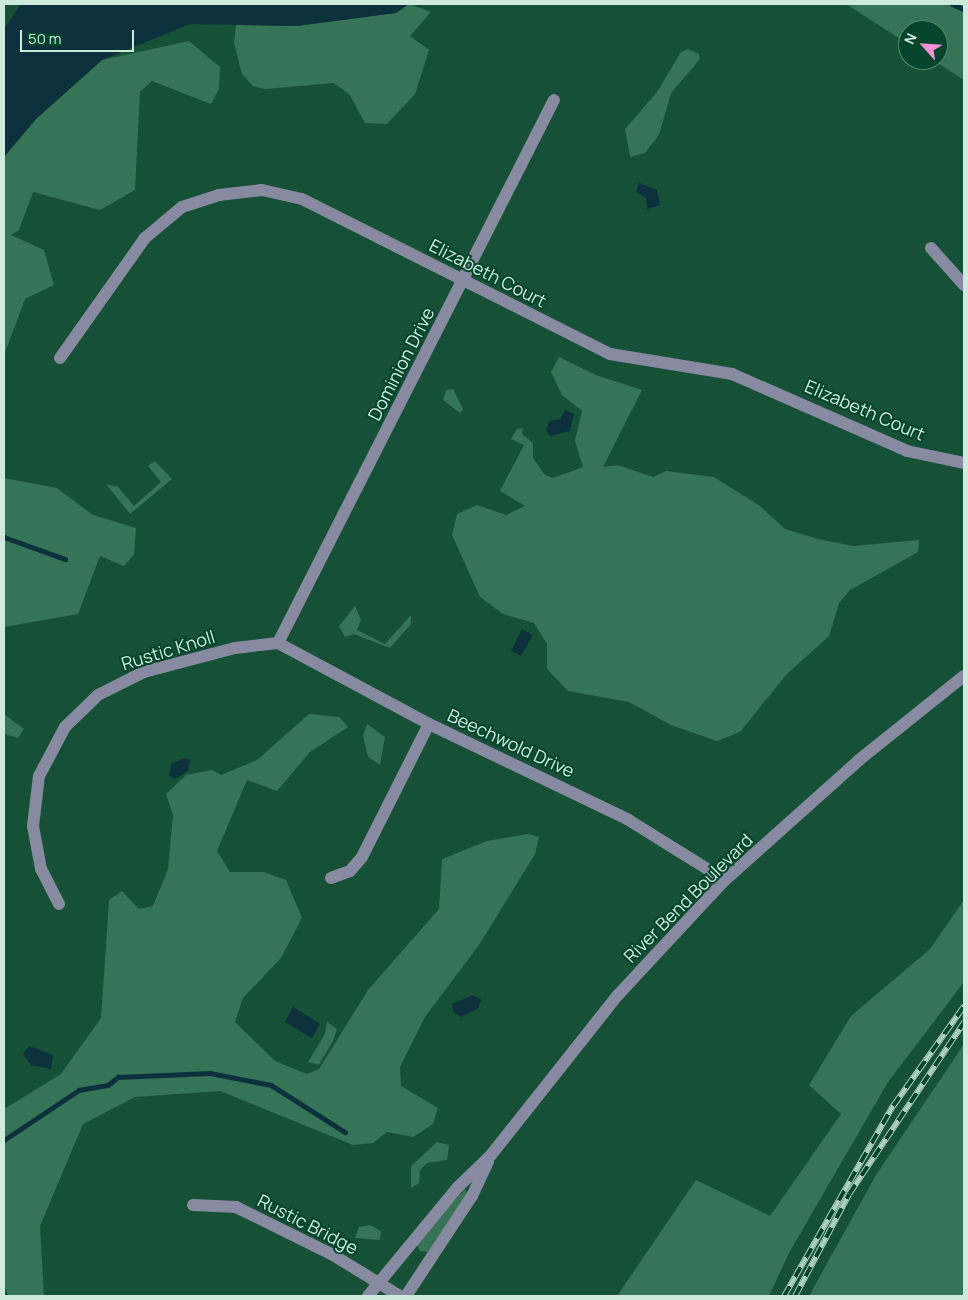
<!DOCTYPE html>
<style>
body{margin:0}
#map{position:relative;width:968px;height:1300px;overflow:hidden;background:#165037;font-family:Manrope,sans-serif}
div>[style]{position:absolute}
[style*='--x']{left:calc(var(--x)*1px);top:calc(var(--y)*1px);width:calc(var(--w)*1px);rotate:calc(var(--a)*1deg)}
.green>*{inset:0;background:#357456}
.water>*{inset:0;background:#0d313c}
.stream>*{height:4.5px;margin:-2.25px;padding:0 2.25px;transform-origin:2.25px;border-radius:2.25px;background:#0d313c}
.minor>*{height:12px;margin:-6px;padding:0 6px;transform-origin:6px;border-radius:6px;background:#878aa0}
.rail>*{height:5.5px;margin-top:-2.75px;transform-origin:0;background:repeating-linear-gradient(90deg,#05452d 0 11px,#adcfbd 0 22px);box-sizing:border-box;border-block:1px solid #adcfbd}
span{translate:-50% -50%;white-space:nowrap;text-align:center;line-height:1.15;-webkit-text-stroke:4px #05452d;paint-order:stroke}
.street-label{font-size:18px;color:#cdeada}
.frame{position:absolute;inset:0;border:5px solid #cdeada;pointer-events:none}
.north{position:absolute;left:898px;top:20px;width:50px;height:50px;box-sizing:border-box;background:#05452d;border:1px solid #558772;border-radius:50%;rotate:296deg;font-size:14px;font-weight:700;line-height:20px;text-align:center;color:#cdeada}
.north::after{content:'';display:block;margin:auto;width:18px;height:22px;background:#f491d3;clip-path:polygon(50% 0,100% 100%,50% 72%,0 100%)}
.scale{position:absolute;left:20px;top:30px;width:114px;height:22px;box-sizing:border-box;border:2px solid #cdeada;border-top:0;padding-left:6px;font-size:15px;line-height:18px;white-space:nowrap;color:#cdeada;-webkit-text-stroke:4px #05452d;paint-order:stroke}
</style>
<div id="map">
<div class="green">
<i style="clip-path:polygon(409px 4px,431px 12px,410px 36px,429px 50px,415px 94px,387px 124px,365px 123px,350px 95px,334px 83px,265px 89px,253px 86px,242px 74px,234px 43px,236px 25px,296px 26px,396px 13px)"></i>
<i style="clip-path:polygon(846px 4px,964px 4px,964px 80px,933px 60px,938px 60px,938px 30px,908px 30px,908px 44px)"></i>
<i style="clip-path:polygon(189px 41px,220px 67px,219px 89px,211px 104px,152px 81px,140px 92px,135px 190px,100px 210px,33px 192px,19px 230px,11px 235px,44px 250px,54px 285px,25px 299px,4px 355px,4px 157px,36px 119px,102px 60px)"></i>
<i style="clip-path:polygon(688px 49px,699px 54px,700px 59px,671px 93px,659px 135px,645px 153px,630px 157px,625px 129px,657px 92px,681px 52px)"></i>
<i style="clip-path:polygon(559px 357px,596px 375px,642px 390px,603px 467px,618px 465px,653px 477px,666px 471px,714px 477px,760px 506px,785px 529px,818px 539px,853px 546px,919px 540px,918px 552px,850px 590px,839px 603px,829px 636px,786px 675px,740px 732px,717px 741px,671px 725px,629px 702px,568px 691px,547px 669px,547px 644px,534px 623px,503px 614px,480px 597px,452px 535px,457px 514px,477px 505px,506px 515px,525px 506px,500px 491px,524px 445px,511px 439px,517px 429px,523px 428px,522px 434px,533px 443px,533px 458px,545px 475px,553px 478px,583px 467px,575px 441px,582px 411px,562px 395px,551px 372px)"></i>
<i style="clip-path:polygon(453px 389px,463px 409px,460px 413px,443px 400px,446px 390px)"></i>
<i style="clip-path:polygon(155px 461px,172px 479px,130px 514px,106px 484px,118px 487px,134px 506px,161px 482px,148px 466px)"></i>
<i style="clip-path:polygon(4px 478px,57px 488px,93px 515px,136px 528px,134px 554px,124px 566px,100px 556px,78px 614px,4px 627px)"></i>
<i style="clip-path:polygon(355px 606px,361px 620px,357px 630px,385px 644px,411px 615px,411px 624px,390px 648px,354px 634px,345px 637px,339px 626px)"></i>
<i style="clip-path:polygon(4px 714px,24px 729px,18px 738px,4px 734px)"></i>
<i style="clip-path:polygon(309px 714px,339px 717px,348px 727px,310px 752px,277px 791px,247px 780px,217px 851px,230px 872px,264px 872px,286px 880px,302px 918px,281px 958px,243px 998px,235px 1022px,275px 1061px,307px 1074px,319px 1069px,368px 990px,439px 909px,442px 859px,487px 841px,528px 834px,539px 837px,535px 854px,479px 945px,425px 1017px,400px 1067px,401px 1086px,438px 1108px,433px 1124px,413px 1137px,387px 1132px,373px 1143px,353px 1145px,220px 1091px,135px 1097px,83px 1124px,40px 1226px,44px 1296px,9px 1296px,4px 1288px,4px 1109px,61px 1074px,101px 1018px,109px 900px,122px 891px,139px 909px,153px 906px,168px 869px,173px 815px,166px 794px,186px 775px,212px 770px,221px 775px,257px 760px)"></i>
<i style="clip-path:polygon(367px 724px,385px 737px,380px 765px,368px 757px,363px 736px)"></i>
<i style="clip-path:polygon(964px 900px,964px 982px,888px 1082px,789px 1253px,769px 1296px,617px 1296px,696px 1180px,770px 1216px,841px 1114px,809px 1085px,851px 1016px,930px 949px)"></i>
<i style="clip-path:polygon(327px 1022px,337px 1029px,333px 1041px,319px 1065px,308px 1062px,325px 1034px)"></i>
<i style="clip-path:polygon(964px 1044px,964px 1296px,809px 1296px,876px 1175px)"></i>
<i style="clip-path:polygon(437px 1142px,449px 1145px,447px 1160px,427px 1163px,420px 1170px,419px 1183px,411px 1188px,411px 1166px)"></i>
<i style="clip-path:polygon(465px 1189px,467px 1193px,428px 1252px,420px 1251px,416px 1244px)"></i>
<i style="clip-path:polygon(370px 1225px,381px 1231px,380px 1240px,355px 1238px,359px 1227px)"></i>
</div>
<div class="water">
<i style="clip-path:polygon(21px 4px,409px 4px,396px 13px,296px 26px,190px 24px,102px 60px,36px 119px,4px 157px,4px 29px)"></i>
<i style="clip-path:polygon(639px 183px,657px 190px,660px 205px,647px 209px,646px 198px,636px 192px)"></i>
<i style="clip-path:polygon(565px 410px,574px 414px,570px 431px,550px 436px,546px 430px,549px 421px,560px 419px)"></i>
<i style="clip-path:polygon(522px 629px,533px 635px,521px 656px,511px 651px)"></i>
<i style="clip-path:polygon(185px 758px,190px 760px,188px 771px,175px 779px,169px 776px,171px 764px)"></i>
<i style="clip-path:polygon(473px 995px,481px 999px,478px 1009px,461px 1017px,453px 1012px,452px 1004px)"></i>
<i style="clip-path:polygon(293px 1007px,320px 1024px,312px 1038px,285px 1022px)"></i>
<i style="clip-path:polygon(29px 1046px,53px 1055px,51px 1069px,31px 1065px,23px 1054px)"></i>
</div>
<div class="stream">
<i style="--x:952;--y:4;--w:13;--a:23"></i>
<i style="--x:4;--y:537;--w:65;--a:19.8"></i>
<i style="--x:4;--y:1140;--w:90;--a:-33.7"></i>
<i style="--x:79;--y:1090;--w:29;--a:-10"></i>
<i style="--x:108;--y:1085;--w:13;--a:-39"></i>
<i style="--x:118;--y:1077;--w:92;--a:-2.5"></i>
<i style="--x:210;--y:1073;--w:62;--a:11.1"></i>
<i style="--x:271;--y:1085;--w:88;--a:32.4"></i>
</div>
<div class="minor">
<i style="--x:931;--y:248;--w:50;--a:48.3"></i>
<i style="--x:60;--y:358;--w:147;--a:-54.7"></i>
<i style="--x:145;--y:238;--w:48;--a:-40"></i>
<i style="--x:182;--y:207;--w:39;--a:-18"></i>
<i style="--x:219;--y:195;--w:43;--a:-6.6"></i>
<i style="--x:262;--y:190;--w:41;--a:12.7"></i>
<i style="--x:302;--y:199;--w:345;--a:26.7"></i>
<i style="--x:610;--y:354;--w:124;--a:9.3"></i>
<i style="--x:732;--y:374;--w:191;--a:23.7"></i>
<i style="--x:907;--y:451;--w:58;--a:11.9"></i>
<i style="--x:278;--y:643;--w:609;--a:-63.06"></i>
<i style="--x:278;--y:643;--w:171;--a:28.2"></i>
<i style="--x:429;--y:724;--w:220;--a:25.6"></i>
<i style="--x:627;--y:819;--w:115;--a:31.9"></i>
<i style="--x:331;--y:878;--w:20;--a:-20"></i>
<i style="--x:350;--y:871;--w:18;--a:-49"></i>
<i style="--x:362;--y:857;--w:149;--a:-63.3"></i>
<i style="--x:59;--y:904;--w:39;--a:-117"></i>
<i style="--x:41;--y:869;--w:44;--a:-100.5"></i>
<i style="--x:33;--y:826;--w:50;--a:-83.2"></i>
<i style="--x:39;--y:776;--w:55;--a:-62"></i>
<i style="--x:65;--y:727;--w:46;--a:-44.1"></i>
<i style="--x:98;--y:695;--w:51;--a:-26.6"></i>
<i style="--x:144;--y:672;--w:94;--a:-14.8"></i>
<i style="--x:235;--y:648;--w:43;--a:-6.6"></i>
<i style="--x:193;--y:1205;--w:43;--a:2.7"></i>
<i style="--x:236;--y:1207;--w:108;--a:26.3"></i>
<i style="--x:333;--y:1255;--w:79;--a:31.5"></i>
<i style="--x:368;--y:1296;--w:141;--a:-50.5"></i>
<i style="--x:458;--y:1187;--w:46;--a:-44.1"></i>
<i style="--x:491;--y:1155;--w:204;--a:-51.6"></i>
<i style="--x:618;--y:995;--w:157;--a:-47.1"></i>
<i style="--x:725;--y:880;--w:180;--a:-41.8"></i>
<i style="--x:859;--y:760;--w:134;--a:-38.7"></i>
<i style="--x:406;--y:1296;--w:120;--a:-56.6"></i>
<i style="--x:472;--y:1196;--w:38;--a:-65"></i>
</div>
<div class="rail">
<i style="--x:784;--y:1296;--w:219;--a:-60.2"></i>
<i style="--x:893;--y:1106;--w:123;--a:-54.6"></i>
<i style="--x:795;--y:1296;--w:115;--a:-62.1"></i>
<i style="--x:849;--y:1194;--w:207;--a:-56.2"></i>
</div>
<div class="street-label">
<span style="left:488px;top:273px;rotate:27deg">Elizabeth Court</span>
<span style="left:401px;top:364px;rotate:-63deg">Dominion Drive</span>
<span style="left:865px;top:410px;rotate:23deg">Elizabeth Court</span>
<span style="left:168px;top:650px;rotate:-17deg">Rustic Knoll</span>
<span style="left:511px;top:743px;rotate:25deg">Beechwold Drive</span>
<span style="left:688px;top:898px;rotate:-45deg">River Bend Boulevard</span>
<span style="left:308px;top:1224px;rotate:27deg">Rustic Bridge</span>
</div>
<div class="frame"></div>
<div class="north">N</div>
<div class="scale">50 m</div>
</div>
